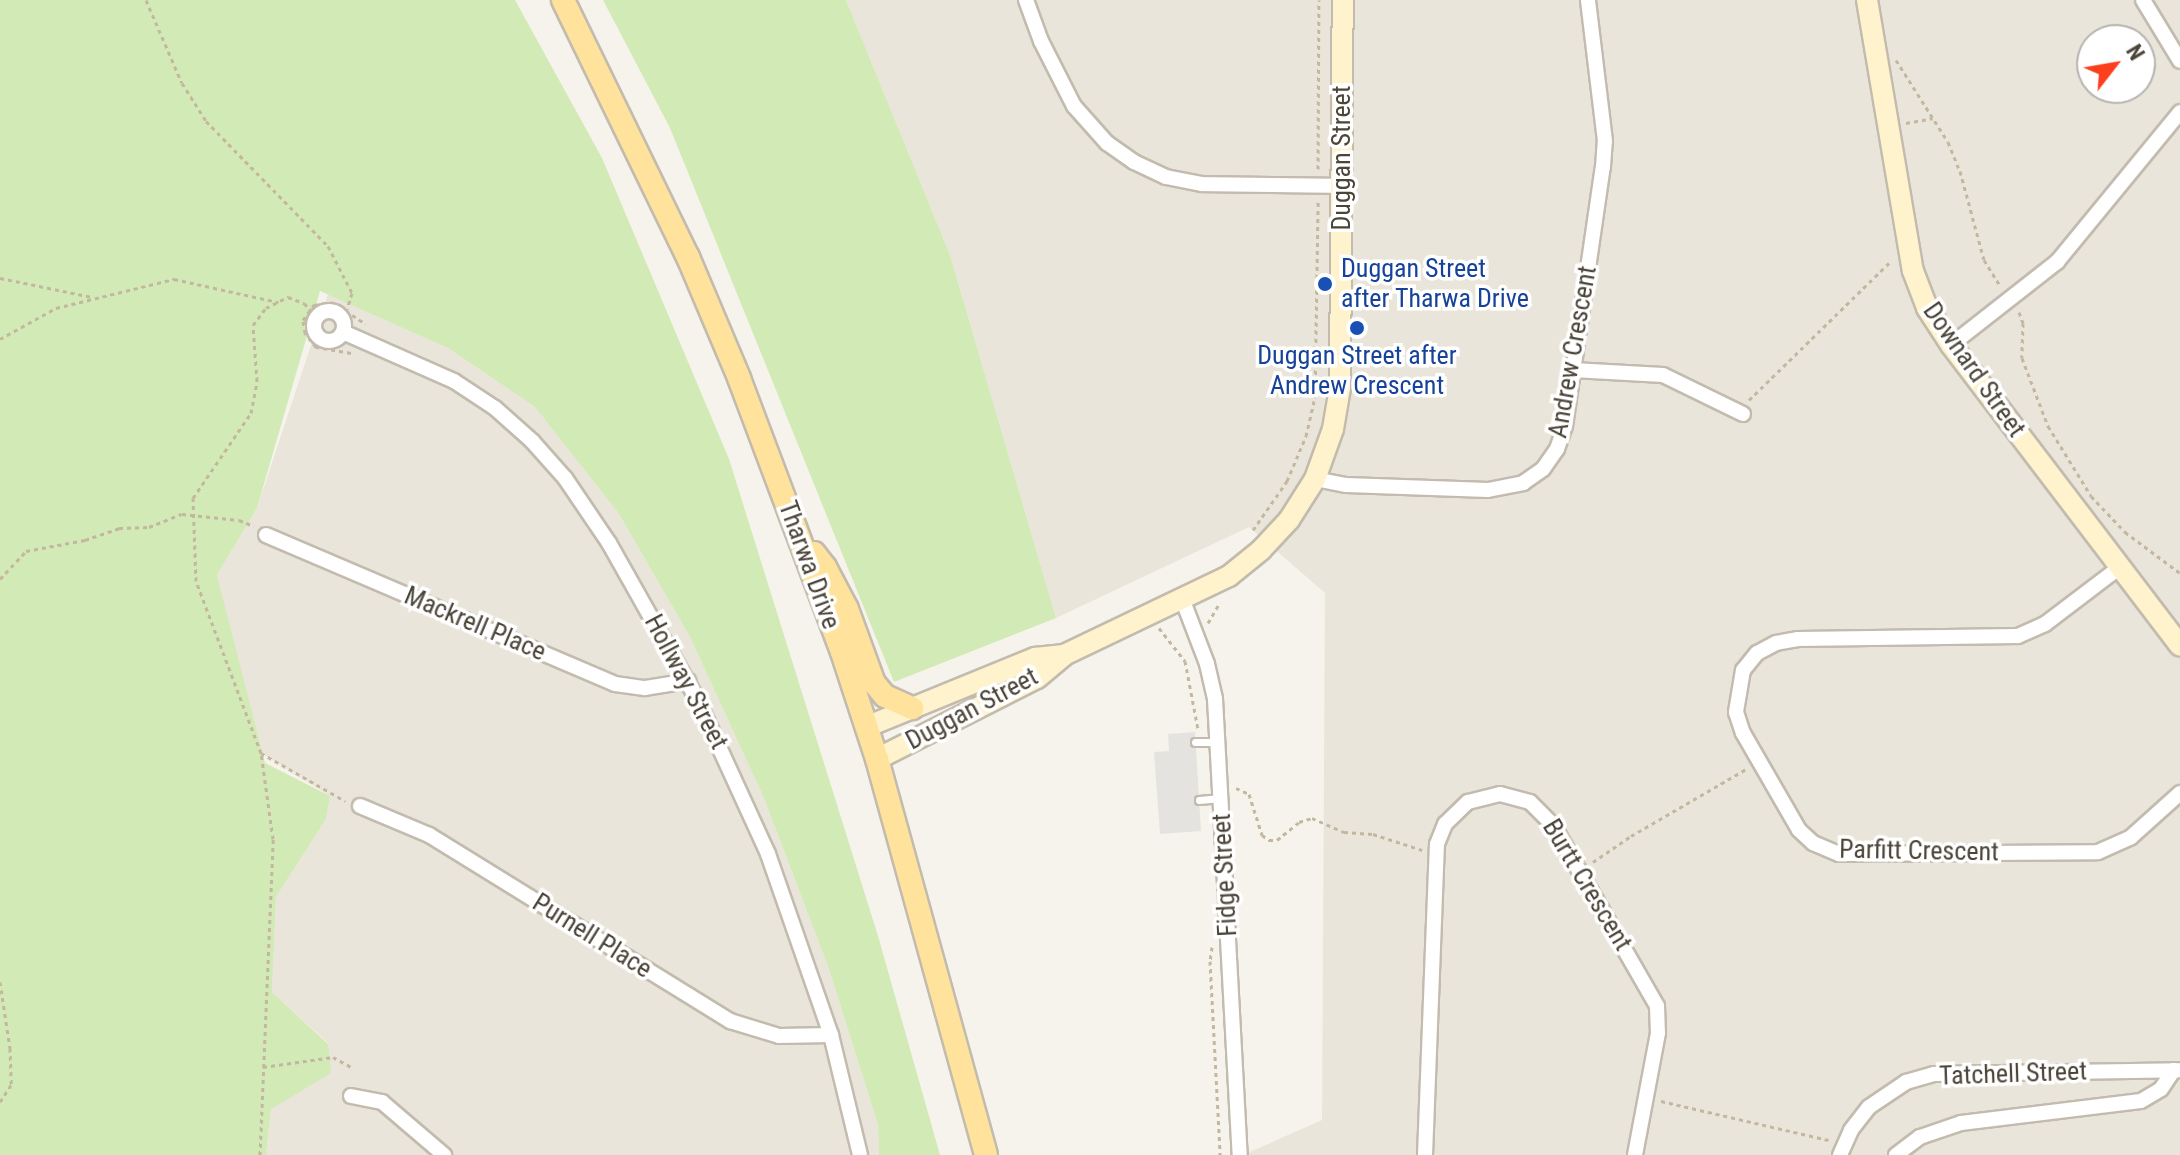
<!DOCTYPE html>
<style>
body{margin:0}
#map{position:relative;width:2180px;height:1155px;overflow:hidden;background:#f6f3ec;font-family:"Roboto Condensed",sans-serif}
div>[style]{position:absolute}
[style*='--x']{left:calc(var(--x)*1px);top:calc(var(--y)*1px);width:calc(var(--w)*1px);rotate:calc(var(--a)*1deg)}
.residential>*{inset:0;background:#eae5da}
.green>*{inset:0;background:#d2eab5}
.parking>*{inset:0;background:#e5e3e0}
.path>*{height:3px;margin-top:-1.5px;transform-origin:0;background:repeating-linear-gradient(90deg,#c4b79f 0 4px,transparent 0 8px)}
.roads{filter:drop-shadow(2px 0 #c2bbae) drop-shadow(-2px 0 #c2bbae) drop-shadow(0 2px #c2bbae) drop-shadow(0 -2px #c2bbae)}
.lane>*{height:7px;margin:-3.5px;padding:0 3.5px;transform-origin:3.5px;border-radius:3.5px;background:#fff}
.street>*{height:14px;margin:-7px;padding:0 7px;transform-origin:7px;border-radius:7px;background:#fff}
.street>.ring{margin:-7px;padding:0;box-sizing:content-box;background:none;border:14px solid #fff;border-radius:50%}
.secondary>*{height:20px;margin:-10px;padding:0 10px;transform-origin:10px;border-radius:10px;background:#fff3cd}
.primary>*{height:22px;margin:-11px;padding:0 11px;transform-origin:11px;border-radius:11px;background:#ffe39c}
.dots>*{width:22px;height:22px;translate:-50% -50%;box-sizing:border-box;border:4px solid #fff;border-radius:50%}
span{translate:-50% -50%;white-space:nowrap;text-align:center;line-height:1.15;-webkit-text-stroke:7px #fff;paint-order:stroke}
.street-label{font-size:26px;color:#4b4439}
.transit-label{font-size:26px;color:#164399}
.left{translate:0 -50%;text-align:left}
.north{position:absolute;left:2076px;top:24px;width:80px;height:80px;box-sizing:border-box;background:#fff;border:2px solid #b7b4b0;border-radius:50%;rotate:59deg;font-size:22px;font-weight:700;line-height:32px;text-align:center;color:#4b4439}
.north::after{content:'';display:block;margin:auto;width:28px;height:36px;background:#fc3f1d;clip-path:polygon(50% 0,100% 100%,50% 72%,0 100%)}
</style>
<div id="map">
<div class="residential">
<i style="clip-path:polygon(evenodd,846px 0,2180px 0,2180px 1155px,1243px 1155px,1322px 1120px,1325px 593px,1249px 527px,1056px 618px,950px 255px,846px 0,2092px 40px,2140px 40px,2140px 88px,2092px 88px,2092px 40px)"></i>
<i style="clip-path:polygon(328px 294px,448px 348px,535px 407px,619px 514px,690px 637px,763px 796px,828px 966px,878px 1125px,879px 1155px,266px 1155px,271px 1109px,328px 1043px,272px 992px,276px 897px,326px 819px,330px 796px,261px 753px,217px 575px,257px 508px)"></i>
</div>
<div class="green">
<i style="clip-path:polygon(0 0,515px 0,602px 158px,729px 459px,878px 936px,940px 1155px,879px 1155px,878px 1125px,828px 966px,763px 796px,690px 637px,619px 514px,535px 407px,448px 348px,320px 291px,257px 508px,217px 575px,265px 763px,330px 796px,326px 819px,276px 897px,272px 992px,328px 1044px,331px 1073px,271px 1109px,266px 1155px,0 1155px)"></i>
<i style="clip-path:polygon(603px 0,846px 0,950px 255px,1056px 618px,894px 682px,670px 128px)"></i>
</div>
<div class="parking">
<i style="clip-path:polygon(1195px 732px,1201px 831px,1160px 834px,1154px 752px,1169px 751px,1168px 734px)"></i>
</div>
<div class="path">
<i style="--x:146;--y:0;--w:90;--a:66.6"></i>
<i style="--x:182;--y:83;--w:45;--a:57.7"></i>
<i style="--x:206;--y:121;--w:175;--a:45.7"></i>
<i style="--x:328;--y:246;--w:53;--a:62.9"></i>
<i style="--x:352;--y:293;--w:17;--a:107"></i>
<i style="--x:347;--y:309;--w:9;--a:139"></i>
<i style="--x:1896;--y:60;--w:97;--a:57.6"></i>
<i style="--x:1948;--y:142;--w:31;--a:68"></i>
<i style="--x:1960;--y:171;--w:92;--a:74.9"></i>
<i style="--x:1984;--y:260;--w:32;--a:58"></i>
<i style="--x:1906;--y:123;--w:27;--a:-10"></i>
<i style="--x:1318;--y:169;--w:169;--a:-89.7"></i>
<i style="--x:0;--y:278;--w:94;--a:11.7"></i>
<i style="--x:2019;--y:312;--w:12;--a:70"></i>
<i style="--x:2023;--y:323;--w:35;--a:92"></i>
<i style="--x:2022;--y:358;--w:73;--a:69.1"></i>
<i style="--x:2048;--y:426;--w:82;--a:58.4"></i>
<i style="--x:2091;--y:496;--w:50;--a:46.6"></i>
<i style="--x:2125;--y:532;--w:69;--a:36.7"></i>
<i style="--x:0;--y:339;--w:64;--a:-29"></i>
<i style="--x:56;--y:308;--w:122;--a:-13.8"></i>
<i style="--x:174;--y:279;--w:107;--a:12.5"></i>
<i style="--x:351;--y:353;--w:36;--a:-170"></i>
<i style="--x:316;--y:347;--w:18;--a:-128"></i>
<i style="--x:305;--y:333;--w:13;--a:-99"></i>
<i style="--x:303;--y:320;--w:19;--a:-54"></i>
<i style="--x:314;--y:305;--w:18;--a:-9"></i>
<i style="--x:332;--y:302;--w:40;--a:32.9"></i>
<i style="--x:1749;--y:400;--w:200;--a:-44.4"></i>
<i style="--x:1253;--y:530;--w:60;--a:-55.2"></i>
<i style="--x:1287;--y:481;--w:49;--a:-67.1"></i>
<i style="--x:1306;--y:436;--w:39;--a:-77"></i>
<i style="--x:1315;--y:398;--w:197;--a:-89.1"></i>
<i style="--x:0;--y:579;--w:38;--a:-47"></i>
<i style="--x:26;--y:551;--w:60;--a:-10.6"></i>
<i style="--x:85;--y:540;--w:36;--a:-19"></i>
<i style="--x:119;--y:528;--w:30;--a:-2"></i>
<i style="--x:149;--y:527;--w:35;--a:-22"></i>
<i style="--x:182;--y:514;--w:57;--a:6"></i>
<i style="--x:239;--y:520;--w:16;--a:22"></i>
<i style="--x:1208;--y:623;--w:24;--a:-60"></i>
<i style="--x:1159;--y:628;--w:42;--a:51.8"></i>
<i style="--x:1185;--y:661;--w:69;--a:79.2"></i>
<i style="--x:261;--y:753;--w:97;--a:29.7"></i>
<i style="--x:1236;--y:788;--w:14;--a:25"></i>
<i style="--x:1249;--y:794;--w:43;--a:72.4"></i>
<i style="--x:1262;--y:835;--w:9;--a:36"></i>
<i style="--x:1269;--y:840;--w:8;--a:0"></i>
<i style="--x:1277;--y:840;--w:28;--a:-39"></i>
<i style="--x:1299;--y:822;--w:14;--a:-17"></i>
<i style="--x:1312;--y:818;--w:35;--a:24"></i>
<i style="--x:1344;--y:832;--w:29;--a:4"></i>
<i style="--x:1373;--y:834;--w:52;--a:18.1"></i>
<i style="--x:1593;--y:862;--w:46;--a:-34.4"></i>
<i style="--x:1631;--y:836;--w:133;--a:-30.2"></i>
<i style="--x:1212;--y:947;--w:14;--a:98"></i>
<i style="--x:1210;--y:961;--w:194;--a:87"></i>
<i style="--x:0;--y:982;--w:67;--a:81.4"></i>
<i style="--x:10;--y:1048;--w:37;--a:88"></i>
<i style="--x:11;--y:1085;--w:20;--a:123"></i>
<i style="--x:263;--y:1067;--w:71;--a:-8.1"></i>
<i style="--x:333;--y:1057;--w:23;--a:29"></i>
<i style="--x:1661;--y:1101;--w:172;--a:13.1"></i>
<i style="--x:260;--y:1155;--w:316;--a:-87.6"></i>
<i style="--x:273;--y:839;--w:87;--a:-97.9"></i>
<i style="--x:261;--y:753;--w:184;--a:-110.7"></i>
<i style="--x:196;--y:581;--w:83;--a:-92.1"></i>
<i style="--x:193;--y:498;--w:103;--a:-55.7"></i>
<i style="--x:251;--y:413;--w:33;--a:-79"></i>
<i style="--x:257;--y:381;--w:56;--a:-94.1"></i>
<i style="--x:253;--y:325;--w:21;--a:-53"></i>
<i style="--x:266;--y:308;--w:25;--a:-27"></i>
<i style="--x:288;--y:297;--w:17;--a:21"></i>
<i style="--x:304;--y:303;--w:19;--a:47"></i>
</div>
<div class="roads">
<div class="lane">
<i style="--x:1195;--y:742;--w:22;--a:0"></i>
<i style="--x:1199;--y:800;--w:22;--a:-5"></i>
</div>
<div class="street">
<i style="--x:1026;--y:0;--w:44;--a:69.9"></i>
<i style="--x:1041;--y:41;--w:73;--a:63.1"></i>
<i style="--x:1074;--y:106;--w:50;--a:48.3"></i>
<i style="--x:1107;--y:143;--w:33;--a:35"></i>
<i style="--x:1134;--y:162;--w:35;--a:25"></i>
<i style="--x:1166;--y:177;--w:37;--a:11"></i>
<i style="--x:1202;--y:184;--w:140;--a:0.8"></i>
<i style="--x:2143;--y:0;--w:71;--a:58.8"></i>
<i class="ring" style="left:314px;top:311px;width:16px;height:16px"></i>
<i style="--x:343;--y:332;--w:121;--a:23.8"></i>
<i style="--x:454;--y:381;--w:49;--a:33.4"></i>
<i style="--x:495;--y:408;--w:50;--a:41.7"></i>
<i style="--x:532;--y:441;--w:50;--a:48.3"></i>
<i style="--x:565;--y:478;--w:78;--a:55.9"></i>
<i style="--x:609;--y:543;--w:184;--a:60.6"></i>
<i style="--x:699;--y:703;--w:166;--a:65.4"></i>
<i style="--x:768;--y:854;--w:192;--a:70.8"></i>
<i style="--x:831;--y:1035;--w:123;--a:76.4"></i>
<i style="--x:1951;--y:345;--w:135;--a:-38.1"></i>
<i style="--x:2057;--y:262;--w:194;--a:-50.6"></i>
<i style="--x:1573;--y:370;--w:90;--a:3.2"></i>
<i style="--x:1663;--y:375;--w:89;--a:26"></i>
<i style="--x:1315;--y:479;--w:32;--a:11"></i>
<i style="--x:1346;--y:485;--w:142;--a:2"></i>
<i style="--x:1488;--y:490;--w:36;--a:-11"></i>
<i style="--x:1523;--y:483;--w:24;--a:-35"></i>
<i style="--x:1543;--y:469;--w:24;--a:-55"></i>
<i style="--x:1557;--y:449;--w:24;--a:-71"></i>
<i style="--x:1565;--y:426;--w:262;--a:-81.7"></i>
<i style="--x:1603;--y:167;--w:26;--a:-86"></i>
<i style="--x:1605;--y:141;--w:142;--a:-96.9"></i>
<i style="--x:266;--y:535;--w:379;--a:23.1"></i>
<i style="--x:615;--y:684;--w:30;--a:8"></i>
<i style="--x:645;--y:688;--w:44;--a:-9.2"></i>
<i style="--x:2120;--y:567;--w:94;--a:142.8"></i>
<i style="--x:2045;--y:624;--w:30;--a:156"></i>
<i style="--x:2018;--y:636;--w:220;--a:179.2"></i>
<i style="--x:1798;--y:639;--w:22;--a:170"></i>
<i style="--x:1776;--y:643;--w:21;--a:152"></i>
<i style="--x:1757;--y:653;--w:22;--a:129"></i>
<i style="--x:1743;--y:670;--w:43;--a:99.5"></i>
<i style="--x:1736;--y:712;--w:22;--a:72"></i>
<i style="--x:1743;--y:733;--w:112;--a:60"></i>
<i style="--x:1799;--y:830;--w:19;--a:43"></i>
<i style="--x:1813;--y:843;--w:28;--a:23"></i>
<i style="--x:1839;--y:854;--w:259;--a:-0.4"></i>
<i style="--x:2098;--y:852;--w:36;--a:-24"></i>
<i style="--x:2131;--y:837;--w:66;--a:-41.9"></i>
<i style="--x:1183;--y:601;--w:67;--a:69.1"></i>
<i style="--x:1207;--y:664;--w:36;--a:77"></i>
<i style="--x:1215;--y:699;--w:457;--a:86.9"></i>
<i style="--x:360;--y:806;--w:75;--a:22.8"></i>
<i style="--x:429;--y:835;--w:354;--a:31.7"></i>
<i style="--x:730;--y:1021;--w:51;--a:17"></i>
<i style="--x:779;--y:1036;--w:52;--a:-1.1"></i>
<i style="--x:351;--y:1096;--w:32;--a:11"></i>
<i style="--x:382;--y:1102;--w:82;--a:40.5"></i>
<i style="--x:1425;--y:1155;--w:311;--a:-87.8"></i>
<i style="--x:1437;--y:844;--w:22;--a:-68"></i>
<i style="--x:1445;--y:824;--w:32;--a:-44"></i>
<i style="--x:1468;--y:802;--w:33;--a:-14"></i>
<i style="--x:1500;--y:794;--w:31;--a:15"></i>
<i style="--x:1530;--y:802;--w:33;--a:45"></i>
<i style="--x:1553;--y:825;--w:209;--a:60.1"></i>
<i style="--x:1657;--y:1006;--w:27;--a:88"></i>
<i style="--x:1658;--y:1033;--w:124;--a:100.7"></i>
<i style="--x:1840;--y:1155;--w:27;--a:-66"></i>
<i style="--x:1851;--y:1130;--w:29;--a:-52"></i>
<i style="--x:1869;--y:1107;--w:45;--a:-34"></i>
<i style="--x:1906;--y:1082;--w:29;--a:-16"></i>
<i style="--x:1934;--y:1074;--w:246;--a:-0.9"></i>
<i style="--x:1896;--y:1155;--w:30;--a:-37"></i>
<i style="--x:1920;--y:1137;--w:43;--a:-18.9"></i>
<i style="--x:1961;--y:1123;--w:181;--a:-7"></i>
<i style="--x:2141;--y:1101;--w:23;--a:-31"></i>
<i style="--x:2161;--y:1089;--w:23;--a:-56"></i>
</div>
<div class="secondary">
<i style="--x:1867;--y:0;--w:275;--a:80.4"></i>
<i style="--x:1913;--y:271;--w:40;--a:69"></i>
<i style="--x:1927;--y:308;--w:44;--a:57"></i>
<i style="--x:1951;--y:345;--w:378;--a:52.7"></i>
<i style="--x:866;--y:727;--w:183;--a:-22.2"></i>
<i style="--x:1035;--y:658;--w:29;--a:-6"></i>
<i style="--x:877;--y:759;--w:179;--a:-26.9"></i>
<i style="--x:1037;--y:678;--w:35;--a:-40"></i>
<i style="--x:1064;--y:655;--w:183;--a:-25.6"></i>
<i style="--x:1229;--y:576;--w:41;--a:-39.1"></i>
<i style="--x:1261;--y:550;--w:41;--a:-47"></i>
<i style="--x:1289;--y:520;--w:49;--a:-57.6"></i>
<i style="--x:1315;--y:479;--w:53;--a:-70.2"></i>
<i style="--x:1333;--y:429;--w:42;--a:-80.3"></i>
<i style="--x:1340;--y:388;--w:388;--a:-89.6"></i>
</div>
<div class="primary">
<i style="--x:563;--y:0;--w:286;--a:64.1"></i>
<i style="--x:688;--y:257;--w:131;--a:67.1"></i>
<i style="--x:739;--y:378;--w:293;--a:69.4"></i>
<i style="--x:842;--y:652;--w:113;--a:71.9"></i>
<i style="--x:877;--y:759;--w:411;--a:74.6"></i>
<i style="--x:814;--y:553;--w:18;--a:52"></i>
<i style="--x:825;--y:567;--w:47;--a:62.4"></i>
<i style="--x:847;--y:609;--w:79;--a:70"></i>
<i style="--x:874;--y:683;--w:17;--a:50"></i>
<i style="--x:885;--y:696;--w:30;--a:24"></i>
</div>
</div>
<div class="dots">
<i style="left:1325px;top:284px;background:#1a4fb4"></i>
<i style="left:1357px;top:328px;background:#1a4fb4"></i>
</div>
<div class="street-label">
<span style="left:1342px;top:158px;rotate:-90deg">Duggan Street</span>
<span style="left:1573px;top:352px;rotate:-80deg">Andrew Crescent</span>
<span style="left:1974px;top:370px;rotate:55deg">Downard Street</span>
<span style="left:809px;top:565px;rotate:70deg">Tharwa Drive</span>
<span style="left:475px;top:624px;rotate:23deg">Mackrell Place</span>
<span style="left:686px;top:682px;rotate:62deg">Hollway Street</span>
<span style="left:972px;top:709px;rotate:-28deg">Duggan Street</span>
<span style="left:1919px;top:851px;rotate:1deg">Parfitt Crescent</span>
<span style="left:1225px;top:875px;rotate:-93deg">Fidge Street</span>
<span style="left:1587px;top:885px;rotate:59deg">Burtt Crescent</span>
<span style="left:592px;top:936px;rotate:32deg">Purnell Place</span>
<span style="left:2013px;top:1074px;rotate:-2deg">Tatchell Street</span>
</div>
<div class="transit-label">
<span class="left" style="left:1341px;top:284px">Duggan Street<br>after Tharwa Drive</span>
<span style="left:1357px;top:371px">Duggan Street after<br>Andrew Crescent</span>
</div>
<div class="north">N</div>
</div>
